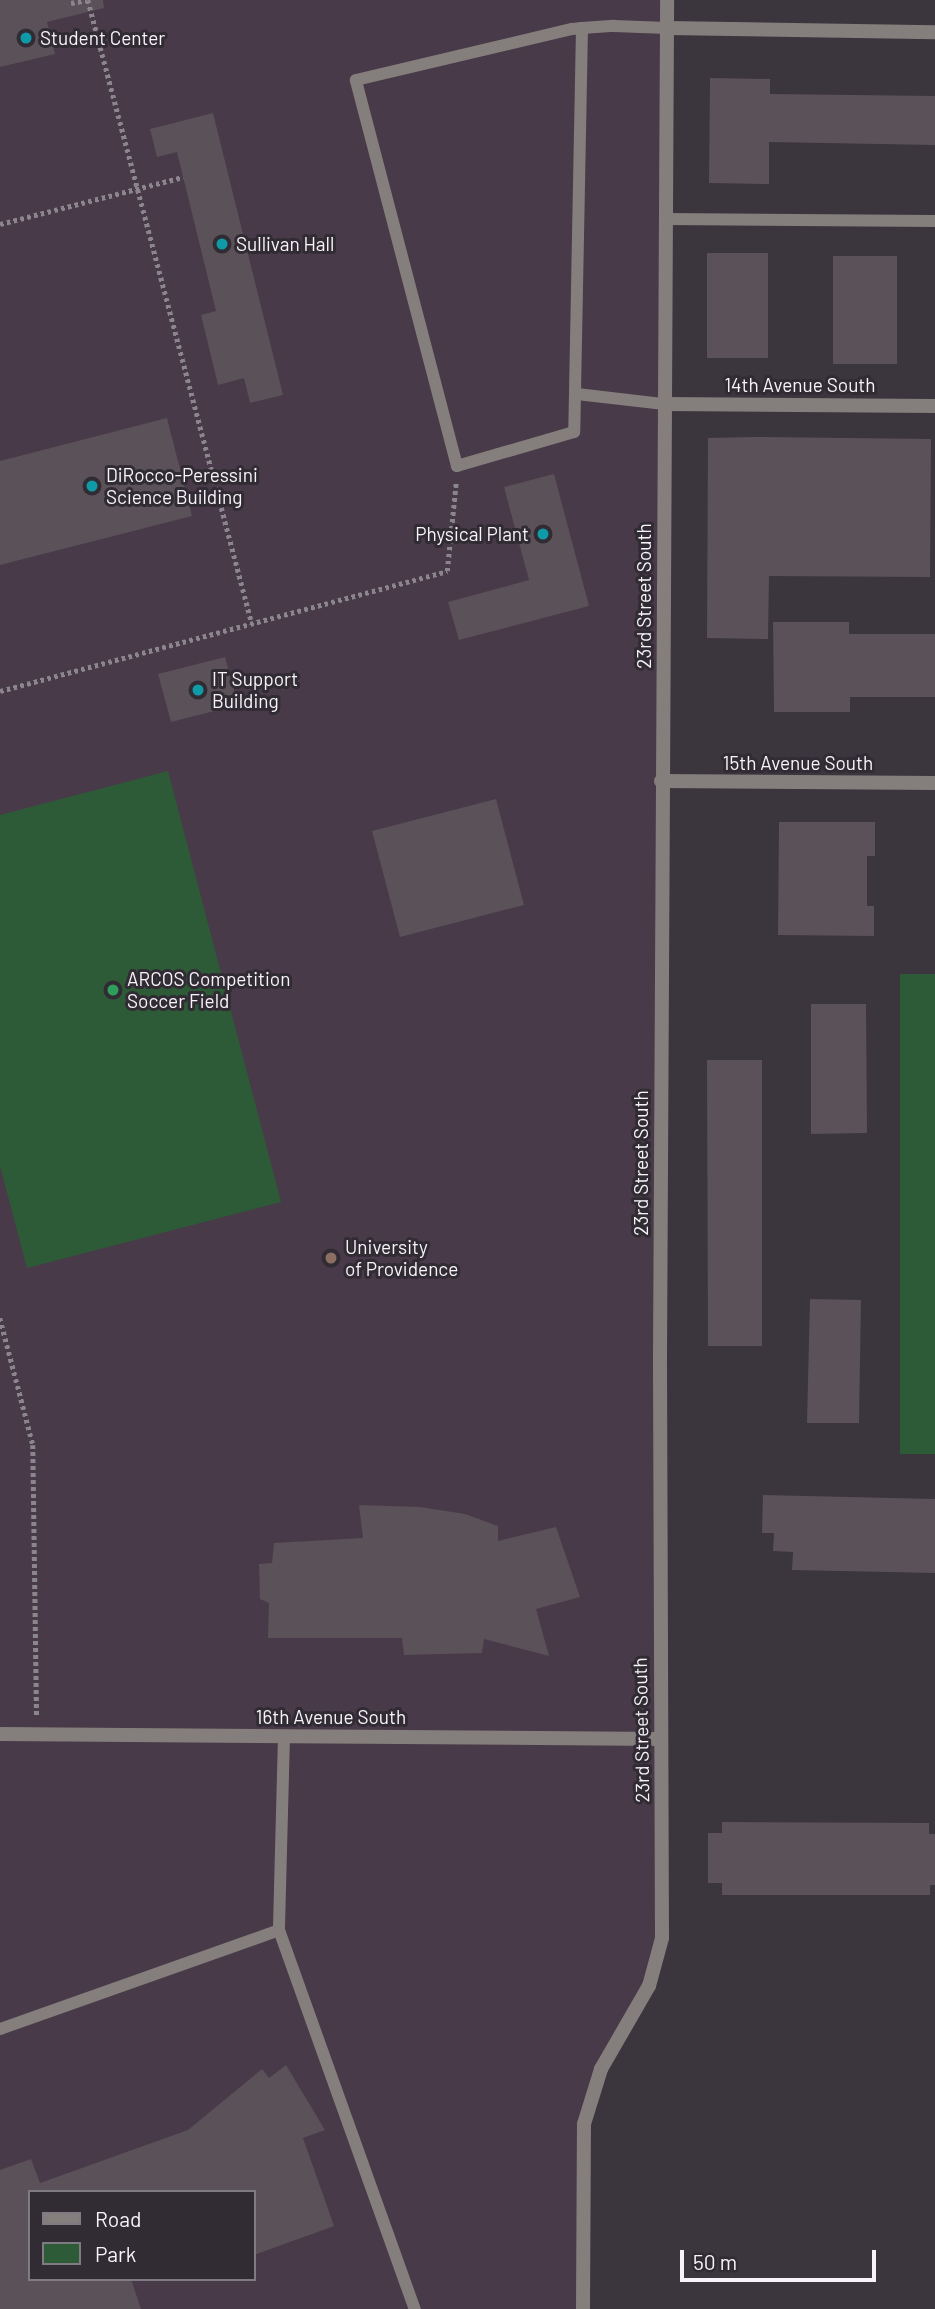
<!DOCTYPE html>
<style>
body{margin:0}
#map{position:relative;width:935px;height:2309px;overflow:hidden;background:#3b353e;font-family:Barlow,sans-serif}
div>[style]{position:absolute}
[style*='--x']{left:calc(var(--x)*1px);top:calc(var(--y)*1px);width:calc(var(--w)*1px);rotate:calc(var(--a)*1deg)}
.education>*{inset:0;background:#483a48}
.green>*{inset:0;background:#2e5b37}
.building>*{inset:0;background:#5b5159}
.path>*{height:4.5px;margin-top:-2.25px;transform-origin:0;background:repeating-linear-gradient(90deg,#8b868e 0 3.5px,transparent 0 7px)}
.service>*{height:12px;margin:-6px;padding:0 6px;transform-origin:6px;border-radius:6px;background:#847f7c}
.minor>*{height:14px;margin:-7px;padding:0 7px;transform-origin:7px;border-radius:7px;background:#847f7c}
.tertiary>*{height:14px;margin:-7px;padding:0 7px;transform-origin:7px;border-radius:7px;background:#847f7c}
.dots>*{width:19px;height:19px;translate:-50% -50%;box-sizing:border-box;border:4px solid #312b34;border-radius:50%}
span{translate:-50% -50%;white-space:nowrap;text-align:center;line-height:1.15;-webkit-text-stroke:6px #312b34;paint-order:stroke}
.poi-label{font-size:19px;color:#f7f3f9}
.left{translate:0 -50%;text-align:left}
.right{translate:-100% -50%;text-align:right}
.street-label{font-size:19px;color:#f7f3f9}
.legend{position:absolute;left:28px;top:2190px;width:228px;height:91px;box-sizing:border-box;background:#312b34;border:2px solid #807b83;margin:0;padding:9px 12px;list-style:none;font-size:21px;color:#f7f3f9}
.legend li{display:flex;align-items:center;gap:14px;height:35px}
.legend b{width:35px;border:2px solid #807b83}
.scale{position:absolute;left:680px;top:2250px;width:196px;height:32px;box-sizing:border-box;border:4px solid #f7f3f9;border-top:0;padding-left:9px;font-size:21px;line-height:24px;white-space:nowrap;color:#f7f3f9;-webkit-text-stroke:5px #312b34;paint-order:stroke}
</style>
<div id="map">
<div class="education">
<i style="clip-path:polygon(evenodd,0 0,667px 0,662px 1938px,649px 1986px,601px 2069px,584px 2124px,583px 2309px,0 2309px,0 0,30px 2192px,254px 2192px,254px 2279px,30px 2279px,30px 2192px)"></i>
</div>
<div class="green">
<i style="clip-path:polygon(168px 771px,281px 1202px,27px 1268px,0 1166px,0 815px)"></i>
<i style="clip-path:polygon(900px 974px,935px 974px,935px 1454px,900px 1454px)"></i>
</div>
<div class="building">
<i style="clip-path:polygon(0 0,103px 0,104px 8px,47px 22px,55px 54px,0 67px)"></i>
<i style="clip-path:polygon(710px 78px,770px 79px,770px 94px,935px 96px,935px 145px,769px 142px,769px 184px,709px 183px)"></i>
<i style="clip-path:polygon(213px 113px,283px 395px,250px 403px,244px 378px,218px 385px,201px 315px,216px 311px,177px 152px,157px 157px,150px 129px)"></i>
<i style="clip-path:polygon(707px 253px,768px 253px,768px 358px,707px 358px)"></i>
<i style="clip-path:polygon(833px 256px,897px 256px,897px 364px,833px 364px)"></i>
<i style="clip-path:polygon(167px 418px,192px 516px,0 565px,0 461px)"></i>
<i style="clip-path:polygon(753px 437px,931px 439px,930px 577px,769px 576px,768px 639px,707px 638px,708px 438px)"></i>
<i style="clip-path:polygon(554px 474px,589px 606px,459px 640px,448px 602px,529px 580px,504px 487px)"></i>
<i style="clip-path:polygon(773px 622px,849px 622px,849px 634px,935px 634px,935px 697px,850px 697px,850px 712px,774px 712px)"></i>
<i style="clip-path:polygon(225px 657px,238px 705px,171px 722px,158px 674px)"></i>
<i style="clip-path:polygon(496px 799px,524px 905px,400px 937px,372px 831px)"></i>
<i style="clip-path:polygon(779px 822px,875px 822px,875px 856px,867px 856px,867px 906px,874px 906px,874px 936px,778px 935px)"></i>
<i style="clip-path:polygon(811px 1004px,866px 1004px,867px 1133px,811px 1134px)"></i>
<i style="clip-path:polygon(707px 1060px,762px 1060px,762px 1346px,708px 1346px)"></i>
<i style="clip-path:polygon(810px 1299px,861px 1300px,859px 1423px,807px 1423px)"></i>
<i style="clip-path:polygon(763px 1495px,935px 1499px,935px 1573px,792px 1570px,793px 1552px,773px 1551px,774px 1533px,762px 1533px)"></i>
<i style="clip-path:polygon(359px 1505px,420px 1507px,465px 1514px,498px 1526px,498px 1541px,556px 1527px,580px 1597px,536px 1609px,549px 1656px,484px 1639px,482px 1653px,404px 1655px,402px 1638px,268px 1638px,269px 1603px,260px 1599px,259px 1564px,272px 1563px,274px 1543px,363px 1538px)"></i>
<i style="clip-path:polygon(722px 1822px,929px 1823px,929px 1834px,935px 1834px,935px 1885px,930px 1885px,930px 1895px,722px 1895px,722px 1883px,708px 1883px,708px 1833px,722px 1833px)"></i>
<i style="clip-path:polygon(286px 2065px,325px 2130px,303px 2138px,334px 2226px,254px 2255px,254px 2192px,30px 2192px,30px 2279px,131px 2279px,141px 2309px,0 2309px,0 2170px,31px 2159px,40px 2183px,188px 2130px,262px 2069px,269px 2078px)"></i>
</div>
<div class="path">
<i style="--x:88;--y:0;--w:645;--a:75.27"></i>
<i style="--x:71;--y:3;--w:16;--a:-11"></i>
<i style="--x:0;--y:224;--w:189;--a:-14.4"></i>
<i style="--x:0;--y:691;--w:463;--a:-15"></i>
<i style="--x:447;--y:571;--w:89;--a:-84.2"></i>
<i style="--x:0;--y:1318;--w:131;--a:75.4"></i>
<i style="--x:33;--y:1445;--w:271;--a:89.2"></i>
</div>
<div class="service">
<i style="--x:582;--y:28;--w:404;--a:91.1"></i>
<i style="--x:574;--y:432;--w:122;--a:163.8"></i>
<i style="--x:457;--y:466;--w:399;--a:-104.7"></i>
<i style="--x:356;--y:80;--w:222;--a:-13.3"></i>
<i style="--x:572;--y:29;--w:10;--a:-6"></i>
<i style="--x:582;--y:28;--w:32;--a:-4"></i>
<i style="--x:614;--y:26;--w:53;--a:2.2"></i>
<i style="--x:665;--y:219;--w:270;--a:0.4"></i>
<i style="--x:577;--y:394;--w:88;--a:6.6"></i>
<i style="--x:284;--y:1736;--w:194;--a:91.5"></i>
<i style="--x:279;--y:1930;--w:403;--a:70.3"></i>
<i style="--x:0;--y:2029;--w:296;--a:-19.5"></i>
</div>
<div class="minor">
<i style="--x:667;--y:28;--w:268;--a:0.9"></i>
<i style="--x:664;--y:404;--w:271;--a:0.4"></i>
<i style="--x:661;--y:781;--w:274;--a:0.4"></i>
</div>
<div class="tertiary">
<i style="--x:0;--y:1734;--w:661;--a:0.43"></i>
<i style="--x:583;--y:2309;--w:185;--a:-89.7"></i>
<i style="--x:584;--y:2124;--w:58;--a:-72.8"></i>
<i style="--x:601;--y:2069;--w:96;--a:-60"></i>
<i style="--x:649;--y:1986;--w:50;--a:-74.8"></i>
<i style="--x:662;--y:1938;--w:580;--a:-90.2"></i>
<i style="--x:660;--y:1358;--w:1358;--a:-89.7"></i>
</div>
<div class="dots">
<i style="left:26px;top:38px;background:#0f9aa8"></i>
<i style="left:222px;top:244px;background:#0f9aa8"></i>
<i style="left:92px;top:486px;background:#0f9aa8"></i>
<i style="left:543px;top:534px;background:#0f9aa8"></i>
<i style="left:198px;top:690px;background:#0f9aa8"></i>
<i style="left:113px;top:990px;background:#2e9e5b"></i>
<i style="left:331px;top:1258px;background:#8d6e63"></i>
</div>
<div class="poi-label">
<span class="left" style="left:40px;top:38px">Student Center</span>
<span class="left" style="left:236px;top:244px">Sullivan Hall</span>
<span class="left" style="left:106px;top:486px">DiRocco-Peressini<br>Science Building</span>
<span class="right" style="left:529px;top:534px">Physical Plant</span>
<span class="left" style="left:212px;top:690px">IT Support<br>Building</span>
<span class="left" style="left:127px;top:990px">ARCOS Competition<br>Soccer Field</span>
<span class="left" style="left:345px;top:1258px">University<br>of Providence</span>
</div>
<div class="street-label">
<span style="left:800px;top:385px">14th Avenue South</span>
<span style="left:644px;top:596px;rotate:-90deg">23rd Street South</span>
<span style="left:798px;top:763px">15th Avenue South</span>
<span style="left:641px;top:1163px;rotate:-90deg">23rd Street South</span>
<span style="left:331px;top:1717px">16th Avenue South</span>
<span style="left:641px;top:1730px;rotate:-91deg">23rd Street South</span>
</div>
<ul class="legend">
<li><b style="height:9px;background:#847f7c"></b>Road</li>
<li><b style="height:19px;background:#2e5b37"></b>Park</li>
</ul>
<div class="scale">50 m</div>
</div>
